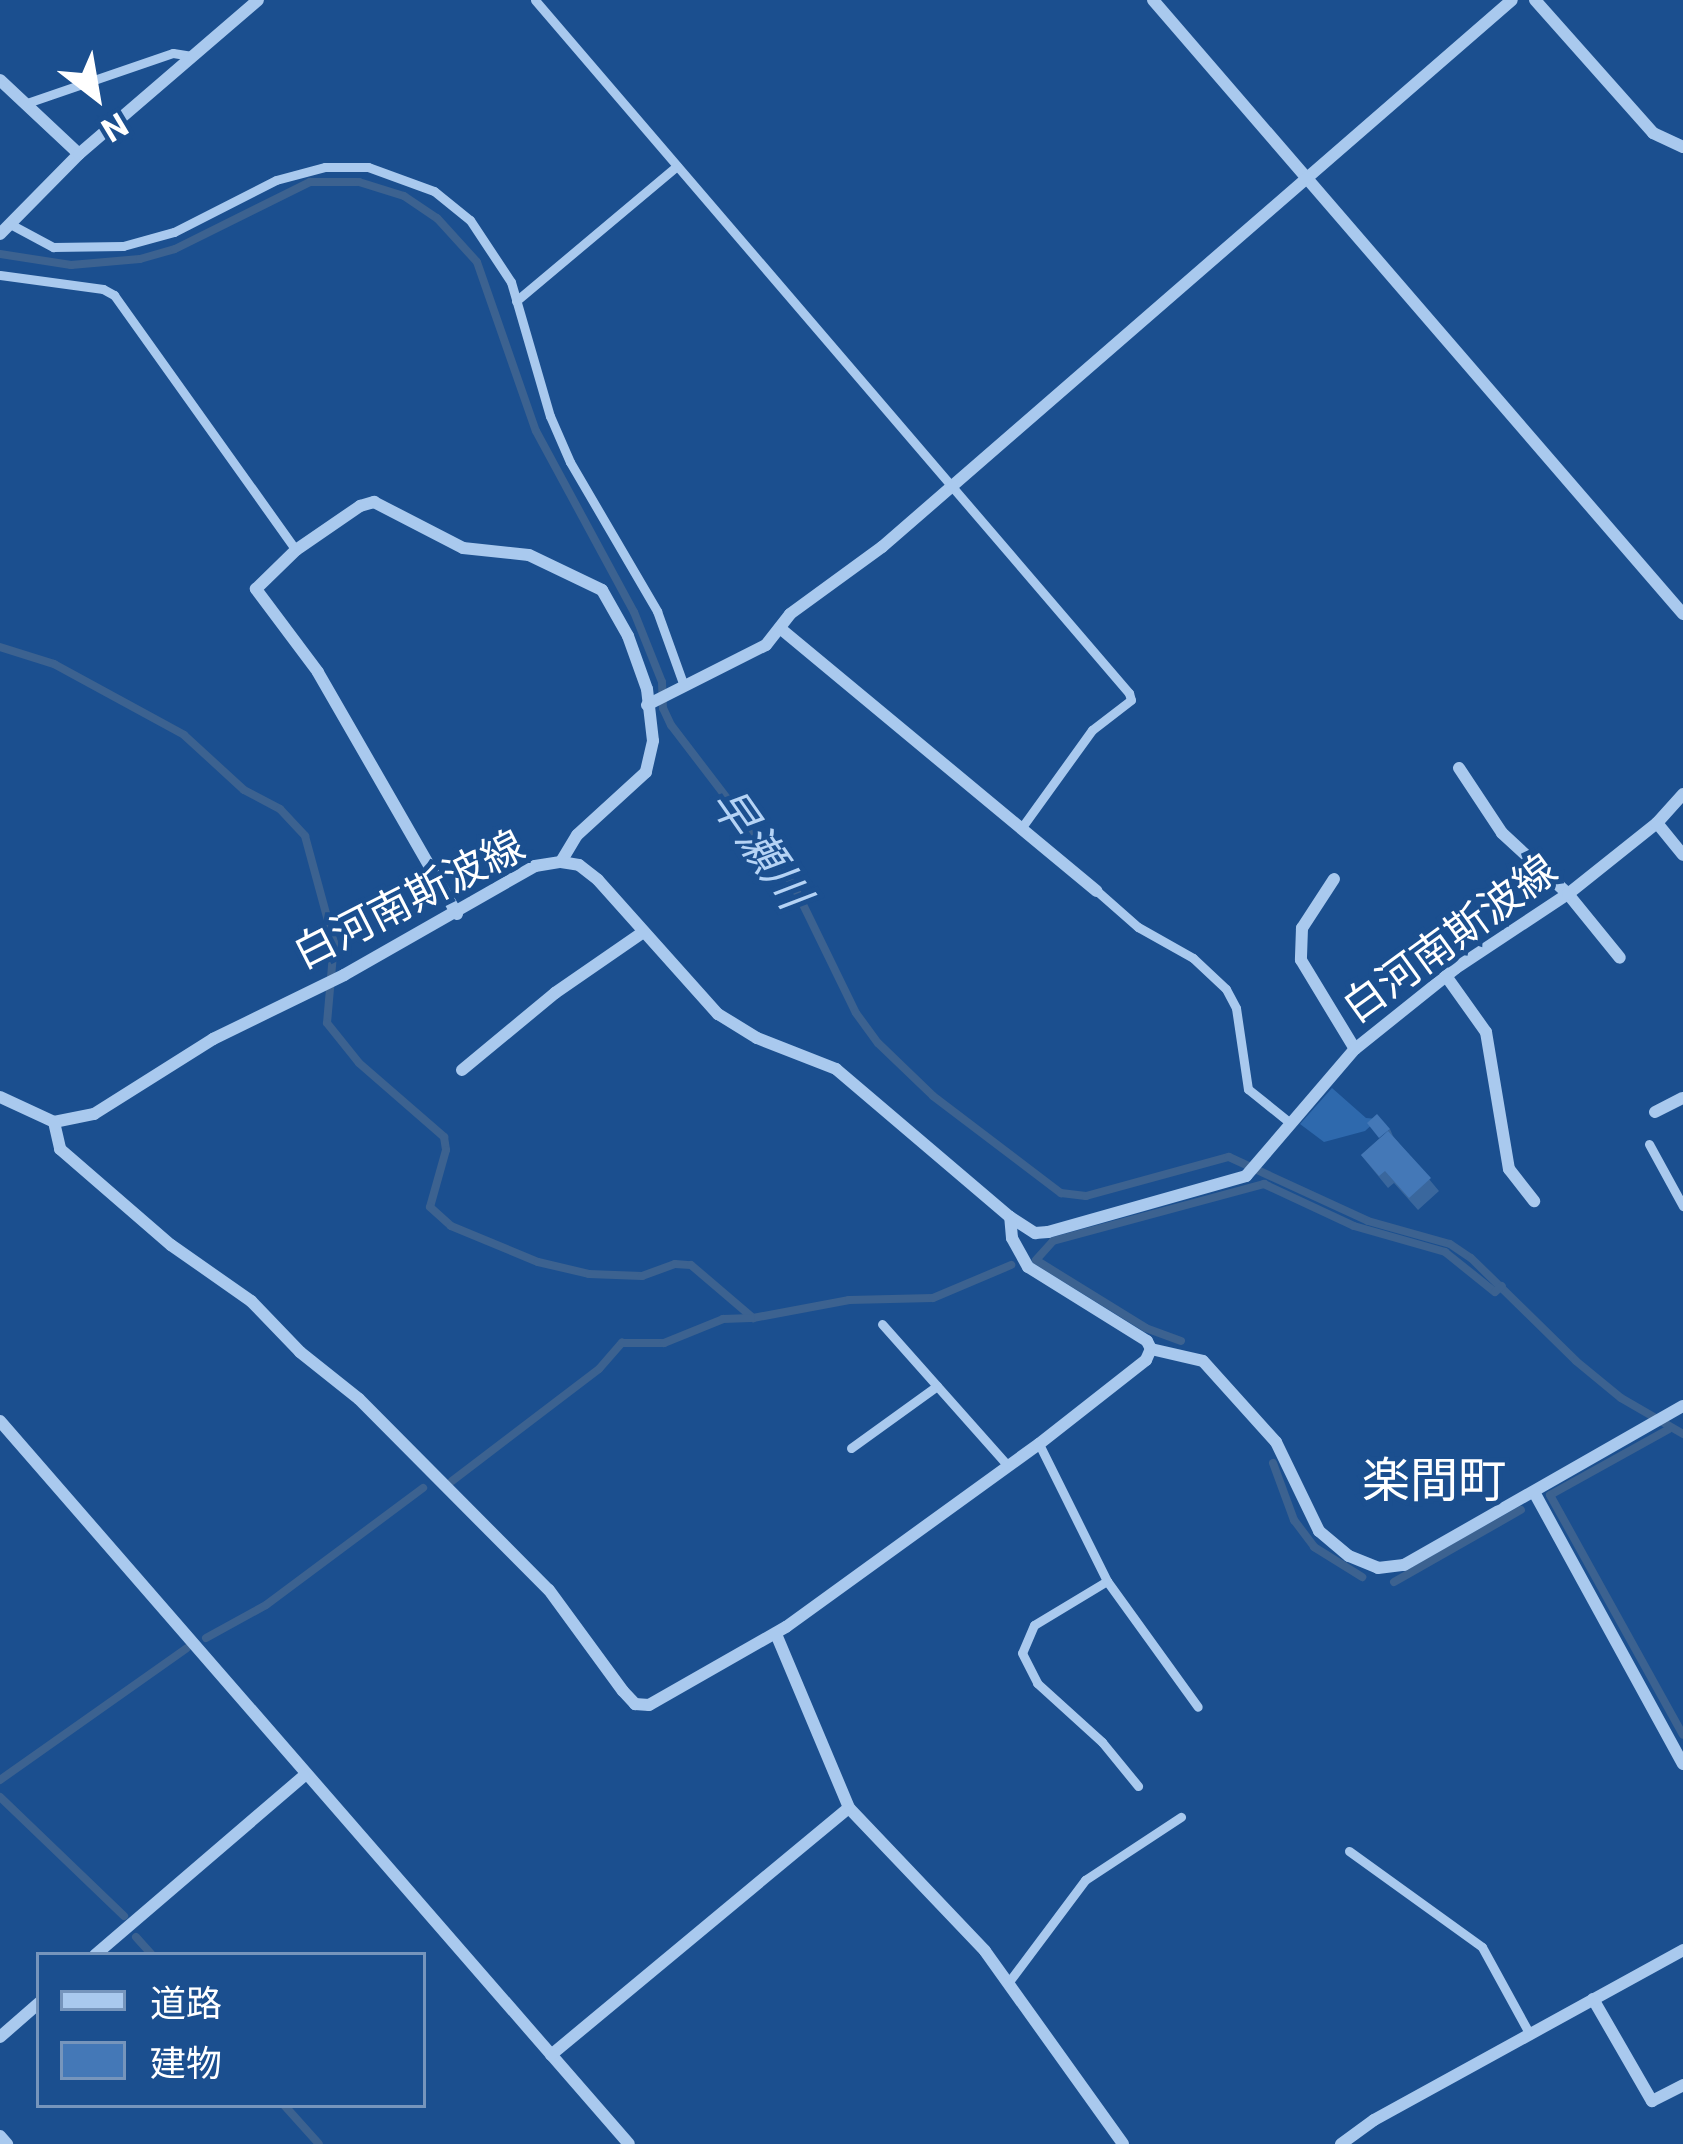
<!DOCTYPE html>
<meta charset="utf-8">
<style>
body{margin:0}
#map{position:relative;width:1683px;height:2144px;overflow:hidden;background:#1b4f8f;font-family:Roboto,"Noto Sans JP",sans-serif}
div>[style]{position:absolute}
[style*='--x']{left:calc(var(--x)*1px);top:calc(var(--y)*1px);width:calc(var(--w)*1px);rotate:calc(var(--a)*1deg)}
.green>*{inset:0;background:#2e69ad}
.stream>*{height:8px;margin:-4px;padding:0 4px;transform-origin:4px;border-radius:4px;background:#3c6290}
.service>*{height:9px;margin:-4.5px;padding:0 4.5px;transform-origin:4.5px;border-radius:4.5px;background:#a9c9ee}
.minor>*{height:12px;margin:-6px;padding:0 6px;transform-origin:6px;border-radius:6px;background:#a9c9ee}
.wall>*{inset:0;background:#3a679d}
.building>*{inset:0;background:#4478b7}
span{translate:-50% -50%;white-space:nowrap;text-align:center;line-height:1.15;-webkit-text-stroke:10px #1b4f8f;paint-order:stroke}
.street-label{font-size:42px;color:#fff}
.water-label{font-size:45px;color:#b5d3f5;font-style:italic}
.quarter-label{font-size:48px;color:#fff}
.legend{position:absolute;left:36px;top:1952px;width:390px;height:156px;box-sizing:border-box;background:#1b4f8f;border:3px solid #7695bc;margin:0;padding:15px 21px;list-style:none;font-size:36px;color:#fff}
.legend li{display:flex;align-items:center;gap:24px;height:60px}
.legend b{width:60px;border:3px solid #7695bc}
.north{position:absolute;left:36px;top:36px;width:120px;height:120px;-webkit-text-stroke:9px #1b4f8f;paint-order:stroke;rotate:149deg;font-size:33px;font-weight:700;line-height:48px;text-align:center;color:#fff}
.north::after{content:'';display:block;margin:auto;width:42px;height:54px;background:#fff;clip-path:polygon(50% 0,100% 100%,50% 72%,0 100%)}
</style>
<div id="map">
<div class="green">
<i style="clip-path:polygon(1332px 1088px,1366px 1118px,1378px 1119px,1365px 1131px,1324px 1142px,1300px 1124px)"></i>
</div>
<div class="stream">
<i style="--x:0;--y:254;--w:72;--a:8.8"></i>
<i style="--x:71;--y:265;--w:69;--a:-5"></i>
<i style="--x:140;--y:259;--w:36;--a:-16"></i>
<i style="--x:175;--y:249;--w:151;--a:-26.4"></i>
<i style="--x:310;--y:182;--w:49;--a:0"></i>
<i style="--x:359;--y:182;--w:47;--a:17.3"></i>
<i style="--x:404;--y:196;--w:40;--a:34"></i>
<i style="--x:437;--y:218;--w:59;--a:47.7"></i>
<i style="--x:477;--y:262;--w:179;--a:70.8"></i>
<i style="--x:536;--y:431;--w:206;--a:61.6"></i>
<i style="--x:634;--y:612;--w:75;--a:68.2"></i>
<i style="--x:662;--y:682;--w:26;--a:88"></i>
<i style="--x:663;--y:708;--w:19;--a:65"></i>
<i style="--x:671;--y:725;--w:203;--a:52.6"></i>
<i style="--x:794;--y:886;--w:141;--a:64"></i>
<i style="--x:856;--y:1013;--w:37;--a:54"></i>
<i style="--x:878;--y:1043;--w:76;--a:43.9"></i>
<i style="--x:933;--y:1096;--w:161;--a:37.2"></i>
<i style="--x:1061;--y:1193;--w:25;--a:7"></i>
<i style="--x:1086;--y:1196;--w:148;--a:-15.3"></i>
<i style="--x:1229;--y:1157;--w:153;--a:24.7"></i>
<i style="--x:1368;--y:1221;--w:85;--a:15.7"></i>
<i style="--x:1450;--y:1244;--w:25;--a:34"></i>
<i style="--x:1471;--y:1258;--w:147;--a:44.4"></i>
<i style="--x:1576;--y:1361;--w:58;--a:39.4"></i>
<i style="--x:1621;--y:1398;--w:72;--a:30.1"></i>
<i style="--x:0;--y:647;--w:57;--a:17.5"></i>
<i style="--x:54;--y:664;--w:148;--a:28.6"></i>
<i style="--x:184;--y:735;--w:81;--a:42.5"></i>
<i style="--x:244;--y:790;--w:41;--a:27.8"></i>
<i style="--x:280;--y:809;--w:37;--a:47"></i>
<i style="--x:305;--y:836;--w:111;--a:74.8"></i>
<i style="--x:334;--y:943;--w:80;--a:95"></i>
<i style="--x:327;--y:1023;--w:51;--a:51.3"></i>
<i style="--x:359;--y:1063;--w:113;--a:41"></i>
<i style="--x:444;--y:1137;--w:13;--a:81"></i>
<i style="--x:446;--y:1150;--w:59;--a:105.7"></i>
<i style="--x:430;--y:1207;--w:28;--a:42"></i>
<i style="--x:451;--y:1226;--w:94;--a:22.5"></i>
<i style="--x:538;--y:1262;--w:52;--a:13.2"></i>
<i style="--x:589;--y:1274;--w:53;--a:2.2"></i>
<i style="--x:642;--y:1276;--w:35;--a:-20"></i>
<i style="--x:675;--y:1264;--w:16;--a:4"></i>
<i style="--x:691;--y:1265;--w:82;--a:40.5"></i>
<i style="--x:753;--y:1318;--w:98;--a:-10.6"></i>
<i style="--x:849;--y:1300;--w:84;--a:-1.4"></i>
<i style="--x:933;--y:1298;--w:85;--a:-22.9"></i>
<i style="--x:1181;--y:1341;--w:37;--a:-160"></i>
<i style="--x:1146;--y:1328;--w:129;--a:-148.3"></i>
<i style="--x:1036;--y:1260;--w:25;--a:-48"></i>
<i style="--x:1053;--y:1241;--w:219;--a:-15.1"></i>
<i style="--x:1264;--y:1184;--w:99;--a:25"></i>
<i style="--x:1354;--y:1226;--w:95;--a:15.9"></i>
<i style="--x:1445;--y:1252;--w:64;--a:38.7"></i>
<i style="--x:1495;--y:1292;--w:9;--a:-41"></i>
<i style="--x:1669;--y:1429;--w:136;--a:151"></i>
<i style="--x:1550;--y:1495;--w:274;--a:61"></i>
<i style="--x:1273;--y:1463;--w:61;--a:69.8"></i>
<i style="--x:1294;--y:1520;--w:34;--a:53"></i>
<i style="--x:1314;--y:1547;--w:57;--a:32"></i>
<i style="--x:452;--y:1481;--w:185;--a:-37.3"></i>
<i style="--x:599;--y:1369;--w:35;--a:-49"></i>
<i style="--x:622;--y:1343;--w:42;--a:0"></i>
<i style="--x:664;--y:1343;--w:64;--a:-22.1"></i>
<i style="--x:723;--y:1319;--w:28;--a:-2"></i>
<i style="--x:1394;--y:1582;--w:146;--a:-29.6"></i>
<i style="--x:206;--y:1638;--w:68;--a:-28.8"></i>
<i style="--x:266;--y:1605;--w:196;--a:-36.7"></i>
<i style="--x:0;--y:1780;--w:228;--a:-35.2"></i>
<i style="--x:0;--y:1797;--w:172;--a:43.8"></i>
<i style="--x:136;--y:1937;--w:24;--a:48"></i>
<i style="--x:284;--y:2105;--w:52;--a:48.1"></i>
</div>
<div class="service">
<i style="--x:535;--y:0;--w:913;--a:49.4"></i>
<i style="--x:1129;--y:693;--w:7;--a:74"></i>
<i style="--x:1131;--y:700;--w:49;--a:142.4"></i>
<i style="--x:1092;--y:730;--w:120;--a:125.8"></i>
<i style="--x:27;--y:103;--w:154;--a:-18.9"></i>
<i style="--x:173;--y:53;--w:19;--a:9"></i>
<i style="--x:12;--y:225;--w:47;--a:28.2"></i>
<i style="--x:53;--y:247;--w:70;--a:-0.8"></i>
<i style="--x:123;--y:246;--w:53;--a:-15.4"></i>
<i style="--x:174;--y:232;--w:114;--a:-27"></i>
<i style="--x:276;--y:180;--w:51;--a:-14.9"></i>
<i style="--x:325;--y:167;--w:43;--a:0"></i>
<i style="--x:368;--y:167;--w:70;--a:20"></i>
<i style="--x:434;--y:191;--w:46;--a:38.9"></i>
<i style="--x:470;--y:220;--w:74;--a:56.5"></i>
<i style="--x:511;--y:282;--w:140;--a:73.8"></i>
<i style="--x:550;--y:416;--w:50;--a:66.5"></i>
<i style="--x:570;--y:462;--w:173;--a:59.7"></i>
<i style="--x:657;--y:611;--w:80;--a:70.2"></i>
<i style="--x:0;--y:275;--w:104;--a:7.7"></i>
<i style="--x:103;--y:289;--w:13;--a:29"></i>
<i style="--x:114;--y:295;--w:313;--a:54.5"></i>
<i style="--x:516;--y:301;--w:210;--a:-40"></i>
<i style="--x:1097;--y:891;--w:55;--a:41.3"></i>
<i style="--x:1138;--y:927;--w:63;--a:29.4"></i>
<i style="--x:1193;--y:958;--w:45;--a:43.2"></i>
<i style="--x:1226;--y:989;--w:21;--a:62"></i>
<i style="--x:1236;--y:1008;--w:82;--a:81.6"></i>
<i style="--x:1248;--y:1089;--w:53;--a:38.8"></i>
<i style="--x:1649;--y:1144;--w:71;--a:61.3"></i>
<i style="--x:882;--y:1324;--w:190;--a:48.4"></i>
<i style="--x:1039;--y:1444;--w:153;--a:63.6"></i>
<i style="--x:1107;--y:1581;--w:155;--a:54.2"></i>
<i style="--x:851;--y:1448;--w:106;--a:-35.8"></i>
<i style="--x:1107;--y:1581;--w:85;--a:148.9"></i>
<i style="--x:1034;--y:1625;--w:30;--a:113"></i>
<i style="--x:1022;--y:1653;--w:34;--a:63"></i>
<i style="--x:1037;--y:1683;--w:88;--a:42.2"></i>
<i style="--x:1102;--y:1742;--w:57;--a:50.7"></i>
<i style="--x:1349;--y:1851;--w:164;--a:35.8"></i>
<i style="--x:1482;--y:1947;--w:98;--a:61.3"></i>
<i style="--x:1008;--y:1983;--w:129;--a:-53.2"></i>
<i style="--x:1085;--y:1880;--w:115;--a:-33.3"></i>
</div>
<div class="minor">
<i style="--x:1153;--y:0;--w:811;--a:49.2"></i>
<i style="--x:1535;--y:0;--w:178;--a:48.4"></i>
<i style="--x:1653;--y:133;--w:33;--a:25"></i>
<i style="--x:0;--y:80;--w:108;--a:43.1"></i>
<i style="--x:0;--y:234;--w:112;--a:-45.4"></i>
<i style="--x:79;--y:154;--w:236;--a:-40.7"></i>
<i style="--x:781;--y:629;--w:410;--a:39.7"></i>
<i style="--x:647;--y:705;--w:133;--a:-26.8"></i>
<i style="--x:766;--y:645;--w:39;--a:-52"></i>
<i style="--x:790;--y:614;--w:114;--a:-36.1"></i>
<i style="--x:882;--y:547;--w:834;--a:-40.97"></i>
<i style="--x:1459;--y:768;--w:78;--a:56.5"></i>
<i style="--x:1502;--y:833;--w:90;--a:42.7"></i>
<i style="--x:1568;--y:894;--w:82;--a:50.9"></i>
<i style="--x:1657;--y:823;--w:41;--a:50.9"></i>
<i style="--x:1334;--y:879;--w:59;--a:123.1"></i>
<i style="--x:1302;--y:928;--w:32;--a:92"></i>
<i style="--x:1301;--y:960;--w:104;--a:58.8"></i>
<i style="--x:457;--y:914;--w:279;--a:-119.9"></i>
<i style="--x:318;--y:672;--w:104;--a:-126.8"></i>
<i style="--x:256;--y:589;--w:56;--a:-44.3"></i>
<i style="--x:296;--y:550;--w:78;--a:-34.5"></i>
<i style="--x:360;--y:506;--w:15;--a:-16"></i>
<i style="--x:374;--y:502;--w:100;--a:27.3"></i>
<i style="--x:463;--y:548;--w:66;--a:6.1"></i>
<i style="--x:529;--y:555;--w:81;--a:25.6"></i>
<i style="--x:602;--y:590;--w:53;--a:60.5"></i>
<i style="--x:628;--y:636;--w:56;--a:70.3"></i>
<i style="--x:647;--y:689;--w:52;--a:83.4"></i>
<i style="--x:653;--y:741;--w:32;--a:103"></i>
<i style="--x:646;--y:772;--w:93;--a:137.6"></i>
<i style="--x:577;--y:835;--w:31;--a:121"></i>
<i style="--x:1446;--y:976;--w:69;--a:54.5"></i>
<i style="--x:1486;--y:1032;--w:139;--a:80.5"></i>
<i style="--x:1509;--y:1169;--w:41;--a:52"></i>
<i style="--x:462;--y:1070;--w:121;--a:-39.6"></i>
<i style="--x:555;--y:993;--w:106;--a:-34.6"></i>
<i style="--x:0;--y:1097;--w:60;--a:24.8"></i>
<i style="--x:54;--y:1122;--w:41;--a:-11.3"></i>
<i style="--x:94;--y:1114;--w:141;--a:-32.2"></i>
<i style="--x:213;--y:1039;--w:146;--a:-26"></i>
<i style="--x:344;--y:975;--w:220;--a:-29.7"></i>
<i style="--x:535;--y:866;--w:26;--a:-9"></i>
<i style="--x:561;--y:862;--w:18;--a:9"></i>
<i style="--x:579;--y:865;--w:24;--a:38"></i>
<i style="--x:598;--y:880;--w:180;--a:48.2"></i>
<i style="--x:718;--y:1014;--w:46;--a:31.6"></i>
<i style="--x:757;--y:1038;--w:85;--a:21.4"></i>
<i style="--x:836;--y:1069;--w:228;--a:40.4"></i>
<i style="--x:1010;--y:1217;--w:30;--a:33"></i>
<i style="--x:1035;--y:1233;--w:13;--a:-4"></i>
<i style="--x:1048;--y:1232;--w:206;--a:-15.8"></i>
<i style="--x:1246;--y:1176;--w:167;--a:-49.4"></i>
<i style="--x:1355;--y:1049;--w:129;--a:-38.7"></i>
<i style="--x:1456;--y:968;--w:134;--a:-33.5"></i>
<i style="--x:1568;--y:894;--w:114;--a:-38.6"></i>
<i style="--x:1657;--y:823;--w:39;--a:-48"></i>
<i style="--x:1655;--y:1112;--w:31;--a:-27"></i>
<i style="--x:54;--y:1122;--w:28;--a:77"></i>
<i style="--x:60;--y:1149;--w:147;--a:40.9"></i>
<i style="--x:171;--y:1245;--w:98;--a:35"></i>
<i style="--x:251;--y:1301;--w:71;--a:46.1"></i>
<i style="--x:300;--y:1352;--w:75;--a:38.5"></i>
<i style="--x:359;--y:1399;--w:269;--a:45.2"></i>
<i style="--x:549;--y:1590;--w:125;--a:53.8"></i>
<i style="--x:623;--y:1691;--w:18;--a:47"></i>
<i style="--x:635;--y:1704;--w:14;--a:4"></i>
<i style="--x:649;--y:1705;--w:158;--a:-29.7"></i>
<i style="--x:786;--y:1627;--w:312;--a:-35.9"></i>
<i style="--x:1039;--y:1444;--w:136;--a:-38.1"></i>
<i style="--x:1146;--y:1360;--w:12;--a:-66"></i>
<i style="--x:1151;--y:1349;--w:9;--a:-117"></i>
<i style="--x:1147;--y:1341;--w:140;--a:-148.1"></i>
<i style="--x:1028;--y:1267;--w:33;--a:-119"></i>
<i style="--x:1012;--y:1238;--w:21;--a:-95"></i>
<i style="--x:1151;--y:1349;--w:53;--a:13"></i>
<i style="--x:1203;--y:1361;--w:109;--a:48"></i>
<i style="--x:1276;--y:1442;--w:99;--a:64.2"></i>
<i style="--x:1319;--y:1531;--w:39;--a:40"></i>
<i style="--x:1349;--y:1556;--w:31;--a:22"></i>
<i style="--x:1378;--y:1568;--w:26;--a:-7"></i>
<i style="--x:1404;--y:1565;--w:321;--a:-29.7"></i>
<i style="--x:0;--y:1421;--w:958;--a:48.98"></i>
<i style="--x:1534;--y:1492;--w:310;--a:61.3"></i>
<i style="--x:776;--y:1634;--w:189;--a:67.2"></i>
<i style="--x:849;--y:1808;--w:197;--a:46.4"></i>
<i style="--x:985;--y:1951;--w:237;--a:54.4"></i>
<i style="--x:95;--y:1955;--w:275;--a:-40.6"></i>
<i style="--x:1593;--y:1999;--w:118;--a:60"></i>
<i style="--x:1652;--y:2101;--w:35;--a:-27"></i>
<i style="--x:0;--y:2037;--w:52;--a:-41.1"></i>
<i style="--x:551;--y:2055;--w:387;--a:-39.7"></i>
<i style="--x:0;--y:2136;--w:11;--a:49"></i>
<i style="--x:1341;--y:2144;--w:41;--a:-36"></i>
<i style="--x:1374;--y:2120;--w:353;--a:-28.8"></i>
</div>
<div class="wall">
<i style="clip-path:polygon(1390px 1129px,1393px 1136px,1439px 1191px,1418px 1210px,1394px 1183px,1388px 1188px,1361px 1155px)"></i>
</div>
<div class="building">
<i style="clip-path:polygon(1377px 1114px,1390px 1129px,1379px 1138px,1367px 1123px)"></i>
<i style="clip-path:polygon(1388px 1131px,1431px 1178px,1409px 1198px,1385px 1171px,1379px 1176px,1361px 1155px)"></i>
</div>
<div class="street-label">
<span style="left:409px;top:900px;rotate:-27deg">白河南斯波線</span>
<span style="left:1450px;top:939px;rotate:-36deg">白河南斯波線</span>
</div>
<div class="water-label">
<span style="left:760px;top:848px;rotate:55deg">早瀬川</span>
</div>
<div class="quarter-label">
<span style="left:1434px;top:1481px">楽間町</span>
</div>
<ul class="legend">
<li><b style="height:15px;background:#a9c9ee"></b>道路</li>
<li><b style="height:33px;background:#4478b7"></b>建物</li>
</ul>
<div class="north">N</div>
</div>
